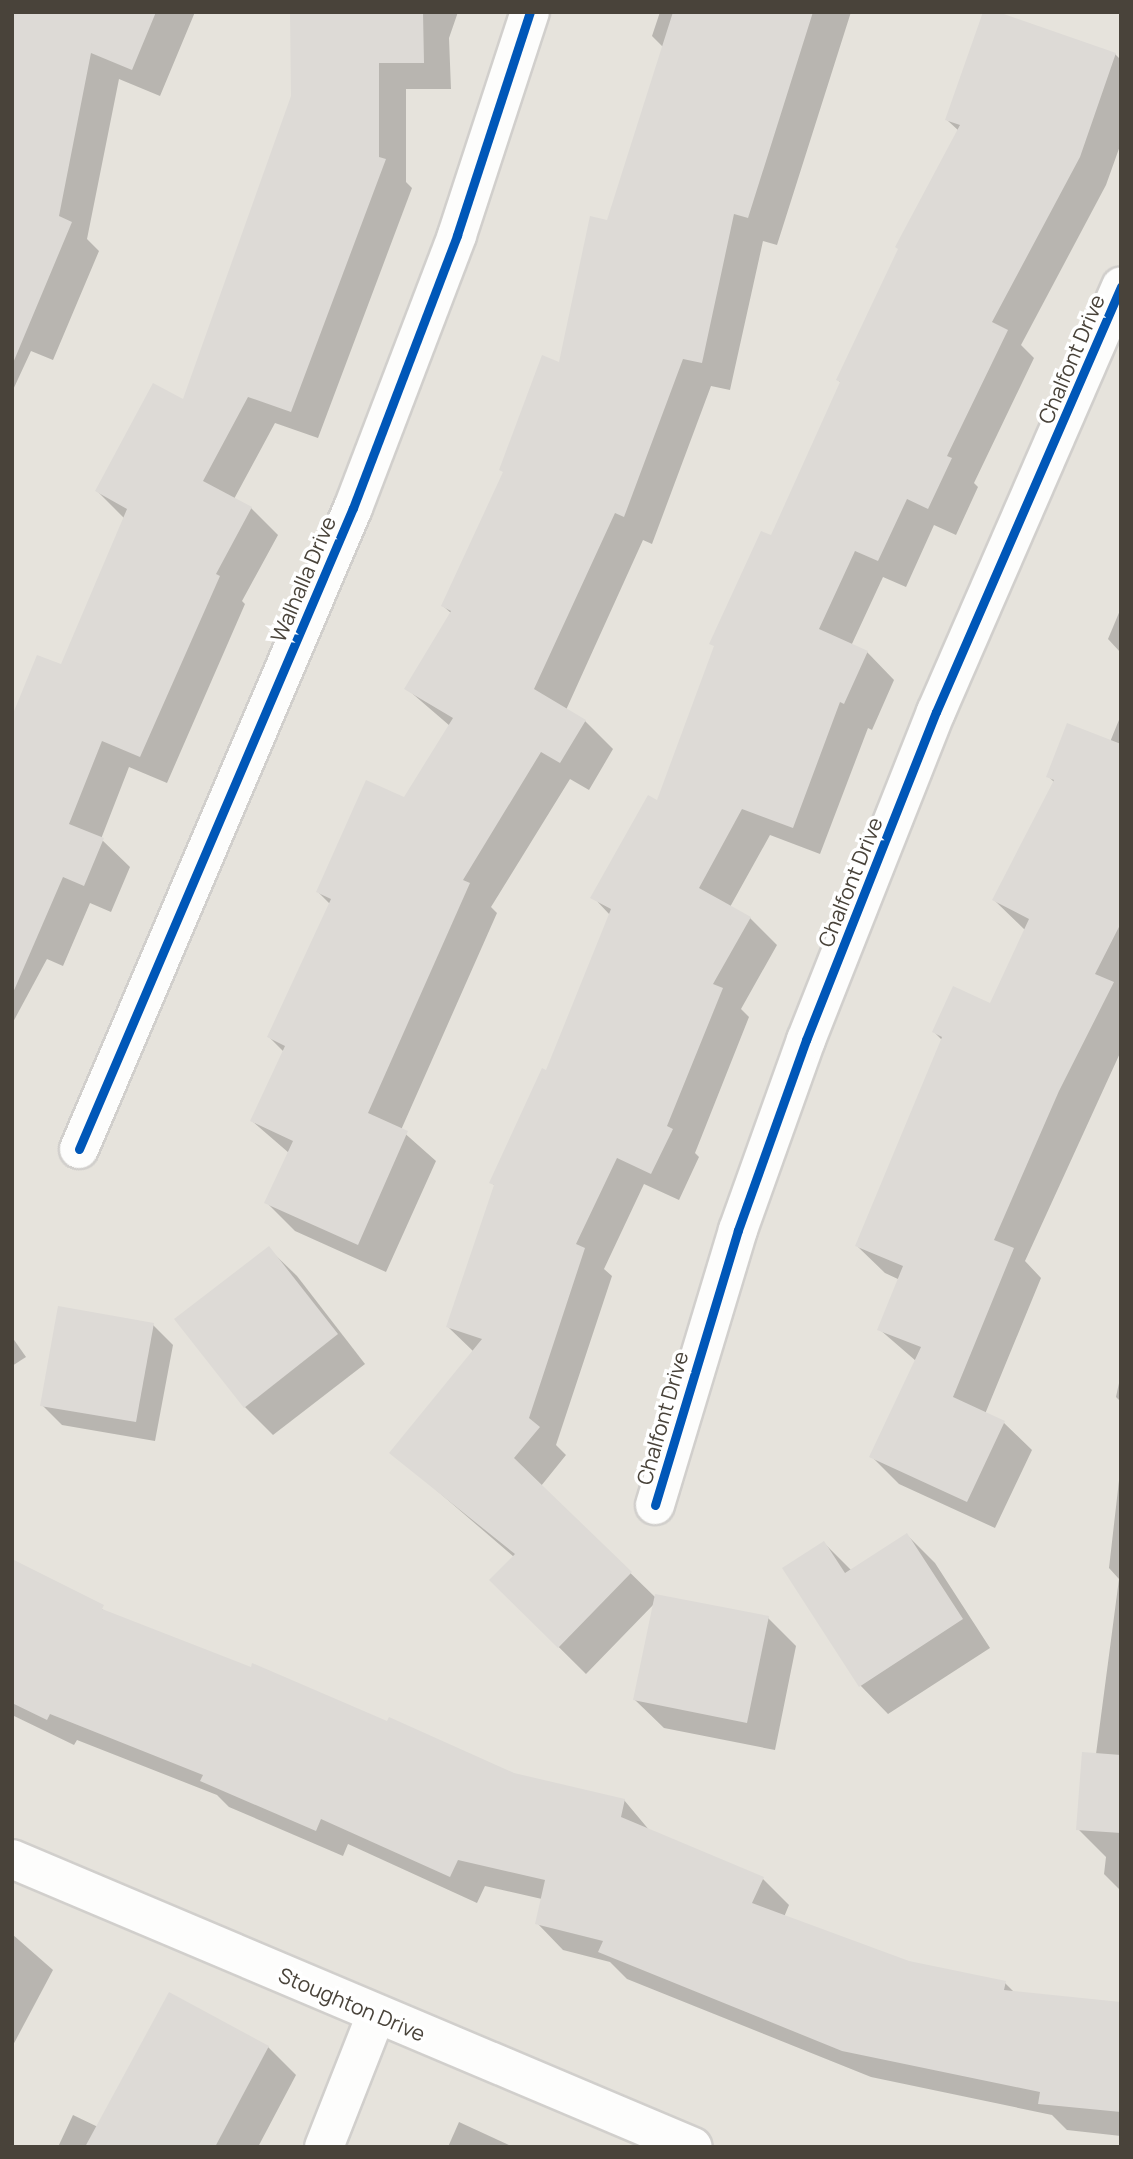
<!DOCTYPE html>
<style>
body{margin:0}
#map{position:relative;width:1133px;height:2159px;overflow:hidden;background:#f3f1ee;font-family:Manrope,sans-serif}
div>[style]{position:absolute}
[style*='--x']{left:calc(var(--x)*1px);top:calc(var(--y)*1px);width:calc(var(--w)*1px);rotate:calc(var(--a)*1deg)}
.residential>*{inset:0;background:#e6e3dc}
.shadow>*{inset:0;background:#0003}
.building>*{inset:0;background:#dddad6}
.roads{filter:drop-shadow(2px 0 #d1cfcc) drop-shadow(-2px 0 #d1cfcc) drop-shadow(0 2px #d1cfcc) drop-shadow(0 -2px #d1cfcc)}
.street>*{height:38px;margin:-19px;padding:0 19px;transform-origin:19px;border-radius:19px;background:#fdfdfc}
.cycleway>*{height:9px;margin:-4.5px;padding:0 4.5px;transform-origin:4.5px;border-radius:4.5px;background:#0057b8}
span{translate:-50% -50%;white-space:nowrap;text-align:center;line-height:1.15;-webkit-text-stroke:7px #fff;paint-order:stroke}
.street-label{font-size:21px;color:#49433a}
.frame{position:absolute;inset:0;border:14px solid #49433a;pointer-events:none}
</style>
<div id="map">
<div class="residential">
<i style="clip-path:polygon(12px 12px,1121px 12px,1121px 2147px,12px 2147px)"></i>
</div>
<div class="shadow">
<i style="clip-path:polygon(12px 12px,195px 12px,160px 96px,119px 79px,87px 239px,99px 251px,53px 360px,31px 351px,12px 392px)"></i>
<i style="clip-path:polygon(292px 12px,458px 12px,449px 38px,451px 89px,406px 89px,406px 182px,412px 188px,318px 438px,275px 423px,234px 499px,251px 508px,278px 535px,242px 601px,245px 604px,167px 783px,129px 767px,101px 839px,130px 867px,111px 912px,90px 903px,63px 966px,47px 959px,12px 1024px,12px 721px,62px 666px,125px 519px,97px 491px,184px 402px,292px 97px)"></i>
<i style="clip-path:polygon(660px 12px,851px 12px,777px 245px,763px 241px,730px 390px,711px 386px,652px 544px,643px 540px,566px 710px,585px 721px,613px 749px,589px 790px,570px 779px,491px 907px,497px 913px,401px 1130px,436px 1161px,386px 1272px,295px 1231px,266px 1202px,289px 1153px,252px 1121px,284px 1052px,269px 1037px,331px 905px,318px 892px,405px 799px,450px 726px,407px 689px,452px 614px,443px 606px,561px 364px,664px 48px,652px 36px)"></i>
<i style="clip-path:polygon(1115px 54px,1121px 60px,1121px 143px,1106px 185px,1021px 345px,1034px 358px,974px 483px,978px 487px,956px 535px,934px 525px,906px 587px,883px 577px,851px 646px,867px 652px,894px 680px,872px 730px,868px 728px,820px 854px,770px 835px,730px 907px,750px 918px,777px 945px,741px 1009px,749px 1017px,695px 1153px,699px 1157px,679px 1200px,644px 1184px,604px 1269px,612px 1276px,556px 1445px,566px 1455px,541px 1486px,656px 1598px,768px 1618px,796px 1646px,775px 1750px,664px 1728px,635px 1700px,654px 1604px,586px 1674px,491px 1580px,514px 1557px,392px 1452px,474px 1352px,448px 1327px,496px 1187px,491px 1182px,547px 1072px,610px 915px,593px 897px,658px 803px,841px 383px,838px 380px,959px 131px,947px 120px)"></i>
<i style="clip-path:polygon(1121px 608px,1121px 653px,1108px 639px)"></i>
<i style="clip-path:polygon(1121px 715px,1121px 1051px,1025px 1261px,1041px 1278px,985px 1414px,1004px 1423px,1032px 1450px,995px 1528px,899px 1484px,871px 1456px,916px 1361px,879px 1329px,900px 1280px,885px 1273px,857px 1246px,942px 1040px,934px 1032px,990px 1005px,1025px 930px,994px 900px,1055px 783px,1048px 776px,1110px 742px)"></i>
<i style="clip-path:polygon(268px 1248px,297px 1276px,365px 1364px,273px 1435px,245px 1407px)"></i>
<i style="clip-path:polygon(153px 1325px,173px 1345px,155px 1441px,62px 1425px,42px 1405px)"></i>
<i style="clip-path:polygon(12px 1337px,26px 1357px,12px 1366px)"></i>
<i style="clip-path:polygon(1121px 1374px,1121px 1402px,1116px 1397px)"></i>
<i style="clip-path:polygon(1121px 1463px,1121px 1891px,1104px 1874px,1106px 1857px,1078px 1829px,1096px 1754px,1119px 1579px,1109px 1568px)"></i>
<i style="clip-path:polygon(907px 1535px,935px 1563px,990px 1648px,888px 1714px,860px 1685px,824px 1543px,852px 1571px)"></i>
<i style="clip-path:polygon(12px 1561px,111px 1614px,514px 1775px,624px 1800px,650px 1831px,763px 1879px,789px 1905px,784px 1917px,909px 1963px,1005px 1983px,1015px 1993px,1121px 2004px,1121px 2136px,1067px 2130px,1052px 2115px,871px 2077px,627px 1979px,610px 1962px,563px 1950px,537px 1923px,542px 1899px,485px 1886px,477px 1903px,348px 1844px,343px 1856px,229px 1807px,217px 1795px,77px 1740px,74px 1745px,12px 1715px)"></i>
<i style="clip-path:polygon(12px 1934px,53px 1970px,12px 2047px)"></i>
<i style="clip-path:polygon(268px 2047px,296px 2075px,258px 2147px,58px 2147px,73px 2115px,98px 2127px)"></i>
<i style="clip-path:polygon(459px 2122px,513px 2147px,448px 2147px)"></i>
</div>
<div class="building">
<i style="clip-path:polygon(12px 12px,156px 12px,132px 70px,91px 53px,59px 216px,72px 222px,13px 363px)"></i>
<i style="clip-path:polygon(290px 12px,423px 12px,424px 63px,379px 63px,379px 157px,386px 159px,291px 412px,248px 397px,203px 481px,252px 507px,216px 574px,220px 576px,140px 757px,102px 741px,69px 824px,104px 838px,84px 886px,63px 877px,12px 995px,12px 716px,37px 655px,61px 664px,127px 509px,95px 491px,153px 383px,183px 399px,291px 96px)"></i>
<i style="clip-path:polygon(673px 12px,813px 12px,748px 218px,734px 214px,702px 363px,683px 359px,624px 517px,615px 513px,534px 689px,586px 720px,560px 763px,541px 752px,463px 880px,470px 883px,368px 1113px,408px 1131px,358px 1245px,264px 1203px,293px 1141px,250px 1121px,285px 1046px,267px 1037px,331px 899px,316px 892px,366px 780px,404px 797px,453px 718px,404px 689px,451px 611px,441px 606px,503px 472px,499px 470px,542px 355px,559px 362px,590px 216px,607px 220px)"></i>
<i style="clip-path:polygon(983px 12px,998px 12px,1116px 53px,1080px 157px,992px 322px,1008px 330px,947px 456px,952px 458px,928px 509px,907px 499px,878px 561px,855px 551px,819px 629px,868px 651px,844px 704px,840px 702px,793px 828px,742px 809px,699px 888px,751px 917px,713px 984px,723px 988px,667px 1126px,673px 1129px,651px 1174px,617px 1158px,576px 1244px,585px 1248px,529px 1418px,540px 1427px,514px 1458px,632px 1572px,558px 1648px,489px 1580px,515px 1554px,389px 1453px,482px 1339px,446px 1327px,494px 1185px,489px 1183px,542px 1068px,546px 1070px,611px 909px,590px 898px,648px 795px,657px 800px,714px 646px,709px 644px,761px 531px,771px 535px,840px 382px,836px 380px,898px 249px,895px 247px,960px 125px,945px 120px)"></i>
<i style="clip-path:polygon(1067px 723px,1121px 744px,1121px 923px,1095px 974px,1114px 982px,1059px 1091px,994px 1240px,1014px 1248px,953px 1397px,1005px 1421px,967px 1502px,869px 1457px,921px 1347px,877px 1330px,903px 1266px,855px 1246px,942px 1037px,932px 1032px,953px 986px,990px 1003px,1029px 919px,992px 900px,1054px 780px,1046px 777px)"></i>
<i style="clip-path:polygon(269px 1246px,338px 1334px,244px 1408px,174px 1319px)"></i>
<i style="clip-path:polygon(58px 1306px,154px 1323px,136px 1422px,40px 1406px)"></i>
<i style="clip-path:polygon(907px 1533px,963px 1619px,859px 1687px,782px 1568px,824px 1541px,845px 1573px)"></i>
<i style="clip-path:polygon(12px 1559px,104px 1605px,102px 1609px,251px 1667px,252px 1663px,387px 1721px,389px 1717px,514px 1773px,625px 1799px,621px 1817px,764px 1877px,752px 1903px,909px 1961px,1006px 1981px,1004px 1990px,1121px 2002px,1121px 2112px,1038px 2104px,1040px 2092px,842px 2051px,598px 1952px,603px 1941px,535px 1924px,545px 1880px,458px 1860px,450px 1877px,321px 1819px,316px 1831px,200px 1781px,203px 1775px,50px 1714px,47px 1720px,12px 1703px)"></i>
<i style="clip-path:polygon(655px 1594px,769px 1616px,747px 1723px,633px 1700px)"></i>
<i style="clip-path:polygon(1082px 1752px,1121px 1755px,1121px 1833px,1076px 1830px)"></i>
<i style="clip-path:polygon(169px 1992px,269px 2046px,215px 2147px,85px 2147px)"></i>
</div>
<div class="roads">
<div class="street">
<i style="--x:79;--y:1149;--w:697;--a:-66.86"></i>
<i style="--x:353;--y:508;--w:292;--a:-69.1"></i>
<i style="--x:457;--y:235;--w:235;--a:-71.9"></i>
<i style="--x:655;--y:1505;--w:287;--a:-73.2"></i>
<i style="--x:738;--y:1230;--w:202;--a:-70.3"></i>
<i style="--x:806;--y:1040;--w:353;--a:-68.4"></i>
<i style="--x:936;--y:712;--w:464;--a:-66.5"></i>
<i style="--x:12;--y:1859;--w:739;--a:22.92"></i>
<i style="--x:324;--y:2147;--w:142;--a:-68.5"></i>
</div>
</div>
<div class="cycleway">
<i style="--x:79;--y:1149;--w:697;--a:-66.86"></i>
<i style="--x:353;--y:508;--w:292;--a:-69.1"></i>
<i style="--x:457;--y:235;--w:235;--a:-71.9"></i>
<i style="--x:655;--y:1505;--w:287;--a:-73.2"></i>
<i style="--x:738;--y:1230;--w:202;--a:-70.3"></i>
<i style="--x:806;--y:1040;--w:353;--a:-68.4"></i>
<i style="--x:936;--y:712;--w:464;--a:-66.5"></i>
</div>
<div class="street-label">
<span style="left:1071px;top:359px;rotate:-67deg">Chalfont Drive</span>
<span style="left:303px;top:579px;rotate:-67deg">Walhalla Drive</span>
<span style="left:850px;top:882px;rotate:-68deg">Chalfont Drive</span>
<span style="left:662px;top:1418px;rotate:-74deg">Chalfont Drive</span>
<span style="left:352px;top:2004px;rotate:23deg">Stoughton Drive</span>
</div>
<div class="frame"></div>
</div>
